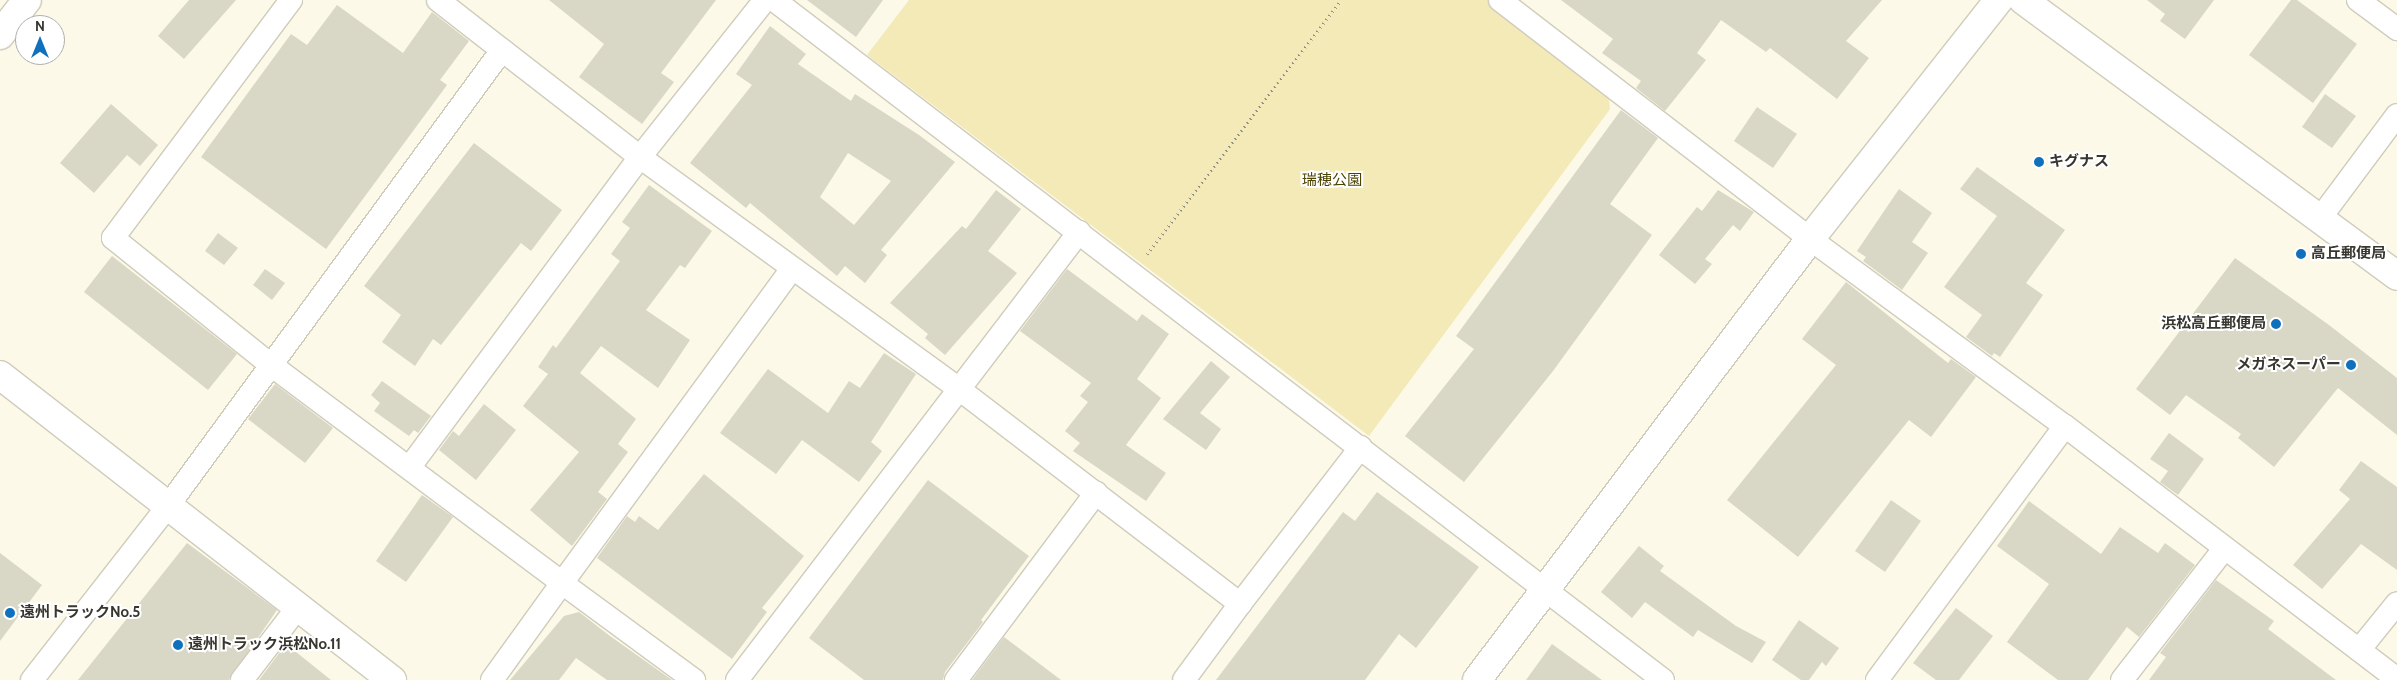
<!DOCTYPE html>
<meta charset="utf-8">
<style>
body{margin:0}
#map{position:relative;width:2397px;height:680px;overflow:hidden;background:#fcf9e8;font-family:Cabin,"Noto Sans JP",sans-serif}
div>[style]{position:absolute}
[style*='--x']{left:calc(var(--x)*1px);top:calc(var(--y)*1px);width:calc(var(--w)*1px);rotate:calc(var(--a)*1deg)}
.green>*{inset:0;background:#f3eab8}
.building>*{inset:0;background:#d9d7c5}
.path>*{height:3px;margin-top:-1.5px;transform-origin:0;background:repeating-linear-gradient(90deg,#939185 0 1px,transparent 0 5px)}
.roads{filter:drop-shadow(1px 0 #cfccbb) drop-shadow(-1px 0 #cfccbb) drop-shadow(0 1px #cfccbb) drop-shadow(0 -1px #cfccbb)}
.minor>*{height:22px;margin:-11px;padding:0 11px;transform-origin:11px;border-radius:11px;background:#fff}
.tertiary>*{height:28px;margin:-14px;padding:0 14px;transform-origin:14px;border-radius:14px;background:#fff}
.dots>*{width:14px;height:14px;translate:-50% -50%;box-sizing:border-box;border:2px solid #fff;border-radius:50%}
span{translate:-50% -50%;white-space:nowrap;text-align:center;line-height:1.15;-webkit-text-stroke:4px #fff;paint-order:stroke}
.poi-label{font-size:15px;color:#37362f;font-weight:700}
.left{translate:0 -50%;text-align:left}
.right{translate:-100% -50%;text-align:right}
.park-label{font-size:15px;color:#4d4300}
.north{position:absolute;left:15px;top:15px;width:50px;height:50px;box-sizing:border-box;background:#fff;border:1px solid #afafac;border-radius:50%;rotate:0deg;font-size:14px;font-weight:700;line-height:20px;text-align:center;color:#37362f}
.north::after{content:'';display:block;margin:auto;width:18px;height:22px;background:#0f71bd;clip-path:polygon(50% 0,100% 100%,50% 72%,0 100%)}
</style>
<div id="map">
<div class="green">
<i style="clip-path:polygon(909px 0,1489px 0,1608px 91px,1610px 109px,1369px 436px,867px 55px)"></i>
</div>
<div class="building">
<i style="clip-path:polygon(189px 0,236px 0,184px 59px,158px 36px)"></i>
<i style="clip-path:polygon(549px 0,716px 0,661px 73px,674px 82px,642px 124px,579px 77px,604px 44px)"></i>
<i style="clip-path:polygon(807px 0,883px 0,856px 37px)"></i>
<i style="clip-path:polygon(1561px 0,1882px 0,1846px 41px,1869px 58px,1837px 99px,1770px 48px,1766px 52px,1721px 20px,1697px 53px,1706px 60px,1665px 111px,1636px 88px,1641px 81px,1602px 53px,1613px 39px)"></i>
<i style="clip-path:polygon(2147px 0,2214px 0,2185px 39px,2160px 21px,2165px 14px)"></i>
<i style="clip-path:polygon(2291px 0,2297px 0,2357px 44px,2313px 103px,2249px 55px)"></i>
<i style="clip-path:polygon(337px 5px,403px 53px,432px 12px,469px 41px,440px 80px,447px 85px,326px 249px,201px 157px,291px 34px,307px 45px)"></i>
<i style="clip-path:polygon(evenodd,770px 26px,806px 54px,798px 64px,851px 101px,855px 94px,919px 135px,955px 162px,881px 250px,887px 255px,865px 283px,845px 266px,837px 276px,750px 203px,746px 208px,690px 163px,752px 85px,736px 74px,770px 26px,848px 153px,891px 181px,854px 225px,820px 197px,848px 153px)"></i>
<i style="clip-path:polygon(2325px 94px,2356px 116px,2332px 148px,2302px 127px)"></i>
<i style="clip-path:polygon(111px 104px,158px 145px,140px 166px,127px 155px,94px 193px,60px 163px)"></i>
<i style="clip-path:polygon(1757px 107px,1797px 134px,1773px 168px,1734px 141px)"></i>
<i style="clip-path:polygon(1621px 110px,1658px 138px,1610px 204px,1652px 235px,1553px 371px,1464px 482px,1405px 436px,1474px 349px,1456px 336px)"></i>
<i style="clip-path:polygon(474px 143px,562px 210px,531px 251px,521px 243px,441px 345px,433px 339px,415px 366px,382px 342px,401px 315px,364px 286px)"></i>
<i style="clip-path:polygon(1977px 167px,2065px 230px,2026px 283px,2043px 295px,2000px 357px,1994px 353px,1992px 356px,1966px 337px,1982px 315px,1944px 287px,1997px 216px,1960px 189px)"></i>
<i style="clip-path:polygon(649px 185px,712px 231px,685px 268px,680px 265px,646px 310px,690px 340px,658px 388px,601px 346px,580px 373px,636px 419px,618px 444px,628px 452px,598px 492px,607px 499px,572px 546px,530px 510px,579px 452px,523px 406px,548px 374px,538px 367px,553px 345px,556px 348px,620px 261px,611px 254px,630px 228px,622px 222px)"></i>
<i style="clip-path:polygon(1899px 189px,1932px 213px,1912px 242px,1928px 253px,1902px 290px,1863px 261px,1866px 257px,1857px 251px)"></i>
<i style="clip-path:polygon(996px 190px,1021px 209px,988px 251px,1017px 273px,945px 355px,925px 338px,928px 334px,890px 303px,962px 226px,966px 229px)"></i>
<i style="clip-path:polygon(1718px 190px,1754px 212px,1740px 231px,1733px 225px,1705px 259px,1712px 264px,1695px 284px,1659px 255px,1697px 207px,1702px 211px)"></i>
<i style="clip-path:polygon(218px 233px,238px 248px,224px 265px,205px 251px)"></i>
<i style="clip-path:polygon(112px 256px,237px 354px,208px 390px,84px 292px)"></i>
<i style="clip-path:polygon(2235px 258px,2329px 325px,2397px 378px,2397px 435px,2338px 388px,2274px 467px,2238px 438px,2241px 434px,2186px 395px,2170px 415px,2136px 389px)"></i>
<i style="clip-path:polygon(265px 269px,285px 283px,272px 300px,253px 285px)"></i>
<i style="clip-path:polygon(1067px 269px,1137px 321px,1142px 314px,1169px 334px,1137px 379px,1161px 398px,1126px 445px,1166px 473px,1146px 501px,1073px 451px,1080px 443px,1065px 431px,1088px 402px,1080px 396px,1091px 383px,1020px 331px)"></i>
<i style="clip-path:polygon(1846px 282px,1948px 363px,1951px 359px,1976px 377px,1931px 437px,1909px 420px,1798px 557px,1727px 500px,1836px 365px,1802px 339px)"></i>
<i style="clip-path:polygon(884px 353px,916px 374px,871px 442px,882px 451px,859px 482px,802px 440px,776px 474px,720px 433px,768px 369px,828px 413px,849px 381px,860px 388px)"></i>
<i style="clip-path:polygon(1211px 361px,1230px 377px,1200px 413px,1221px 429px,1206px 450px,1163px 419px)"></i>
<i style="clip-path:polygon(382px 381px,431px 416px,418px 433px,414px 430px,409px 436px,374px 411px,380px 403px,371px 395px)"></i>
<i style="clip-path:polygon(275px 384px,333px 428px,305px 463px,248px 419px)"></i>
<i style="clip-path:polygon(484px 404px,516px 430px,476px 480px,439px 450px,453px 431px,459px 436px)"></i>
<i style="clip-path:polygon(2169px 433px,2204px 459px,2178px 495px,2160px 482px,2168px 471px,2150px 459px)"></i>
<i style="clip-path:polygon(2361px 461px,2397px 487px,2397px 570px,2361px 544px,2322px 589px,2293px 565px,2350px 499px,2339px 490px)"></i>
<i style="clip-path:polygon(704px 474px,804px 556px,762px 608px,767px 612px,732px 659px,597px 558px,627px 516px,635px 522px,639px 516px,658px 530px)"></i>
<i style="clip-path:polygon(928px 480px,1029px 556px,981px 620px,983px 622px,945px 672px,943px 680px,864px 680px,809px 638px)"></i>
<i style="clip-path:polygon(1377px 492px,1479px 567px,1416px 648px,1399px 634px,1365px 680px,1216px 680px,1343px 512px,1355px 521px)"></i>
<i style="clip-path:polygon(422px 495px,453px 517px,406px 582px,376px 561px)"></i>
<i style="clip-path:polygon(1891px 500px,1921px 521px,1885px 572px,1855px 551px)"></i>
<i style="clip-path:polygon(2029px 501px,2101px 554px,2120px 527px,2158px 553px,2165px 543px,2195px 565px,2139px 637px,2127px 627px,2088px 680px,2058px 680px,2007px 642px,2049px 584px,1997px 546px)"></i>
<i style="clip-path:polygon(187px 543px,277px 610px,229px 680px,78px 680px)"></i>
<i style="clip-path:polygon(1639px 546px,1664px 566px,1660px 571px,1736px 626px,1766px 642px,1752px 663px,1698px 630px,1693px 637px,1645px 602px,1632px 618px,1601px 592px)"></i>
<i style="clip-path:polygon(0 553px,42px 585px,0 641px)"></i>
<i style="clip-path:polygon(2216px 580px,2274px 621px,2268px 629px,2336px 680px,2149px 680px,2166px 657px,2160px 653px)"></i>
<i style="clip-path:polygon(1956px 608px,1993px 636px,1959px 680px,1936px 680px,1913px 663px)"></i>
<i style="clip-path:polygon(579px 612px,610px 636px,672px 680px,607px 680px,576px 658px,559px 680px,510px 680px,564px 616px)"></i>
<i style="clip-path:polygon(1799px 620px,1839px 648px,1826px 666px,1822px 662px,1809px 680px,1801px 680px,1772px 660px)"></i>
<i style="clip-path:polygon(1004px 637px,1061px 680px,972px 680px)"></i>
<i style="clip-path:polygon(286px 644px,331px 680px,259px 680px)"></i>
<i style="clip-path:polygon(1552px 644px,1602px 680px,1526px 680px)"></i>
</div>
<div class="path">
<i style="--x:1147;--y:254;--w:320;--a:-52.6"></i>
</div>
<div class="roads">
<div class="minor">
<i style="--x:291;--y:0;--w:297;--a:126.8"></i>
<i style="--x:113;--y:238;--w:203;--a:38.8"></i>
<i style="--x:271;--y:365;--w:364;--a:36.8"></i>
<i style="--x:562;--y:583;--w:389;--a:-53.8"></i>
<i style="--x:438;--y:0;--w:81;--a:38"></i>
<i style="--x:774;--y:0;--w:1119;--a:37.41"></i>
<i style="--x:1500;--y:0;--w:391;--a:37.6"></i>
<i style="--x:1810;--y:239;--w:316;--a:36.3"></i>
<i style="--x:2065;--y:426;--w:417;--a:37.3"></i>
<i style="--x:2358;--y:0;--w:49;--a:36.6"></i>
<i style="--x:2321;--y:217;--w:127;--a:-53.3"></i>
<i style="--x:409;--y:468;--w:387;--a:-53.4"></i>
<i style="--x:640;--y:157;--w:201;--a:-51.5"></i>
<i style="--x:1240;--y:604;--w:198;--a:-52.4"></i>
<i style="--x:2359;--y:650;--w:60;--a:-51"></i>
<i style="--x:32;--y:680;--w:221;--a:-52"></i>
<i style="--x:168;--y:506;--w:565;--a:-53.78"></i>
<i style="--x:502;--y:50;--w:175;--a:37.8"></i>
<i style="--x:640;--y:157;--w:394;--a:36"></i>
<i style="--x:959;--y:389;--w:354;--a:37.4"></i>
<i style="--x:1240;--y:604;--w:94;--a:126.4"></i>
<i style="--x:242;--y:680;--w:92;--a:-52.5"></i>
<i style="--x:492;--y:680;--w:120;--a:-54.2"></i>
<i style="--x:562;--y:583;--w:164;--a:36.3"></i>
<i style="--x:737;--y:680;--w:564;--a:-52.64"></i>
<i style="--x:956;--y:680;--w:234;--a:-53.2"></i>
<i style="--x:1877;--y:680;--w:316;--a:-53.5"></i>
<i style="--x:2122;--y:680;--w:166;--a:-52.1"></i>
</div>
<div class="tertiary">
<i style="--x:2023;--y:0;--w:465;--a:36.4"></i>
<i style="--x:0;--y:35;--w:44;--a:-52.4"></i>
<i style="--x:0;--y:375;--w:497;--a:37.9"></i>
<i style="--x:1477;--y:680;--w:553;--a:-52.94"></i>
<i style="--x:1810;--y:239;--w:305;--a:-51.7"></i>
</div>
</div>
<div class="dots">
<i style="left:2039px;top:162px;background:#0f71bd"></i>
<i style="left:2301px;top:254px;background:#0f71bd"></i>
<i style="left:2276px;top:324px;background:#0f71bd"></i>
<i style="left:2351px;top:365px;background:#0f71bd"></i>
<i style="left:10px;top:613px;background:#0f71bd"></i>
<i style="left:178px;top:645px;background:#0f71bd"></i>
</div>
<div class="poi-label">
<span class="left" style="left:2049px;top:162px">キグナス</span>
<span class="left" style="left:2311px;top:254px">高丘郵便局</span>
<span class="right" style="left:2266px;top:324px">浜松高丘郵便局</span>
<span class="right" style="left:2341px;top:365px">メガネスーパー</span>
<span class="left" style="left:20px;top:613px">遠州トラックNo.5</span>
<span class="left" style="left:188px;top:645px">遠州トラック浜松No.11</span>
</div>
<div class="park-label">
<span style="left:1332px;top:181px">瑞穂公園</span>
</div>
<div class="north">N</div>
</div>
